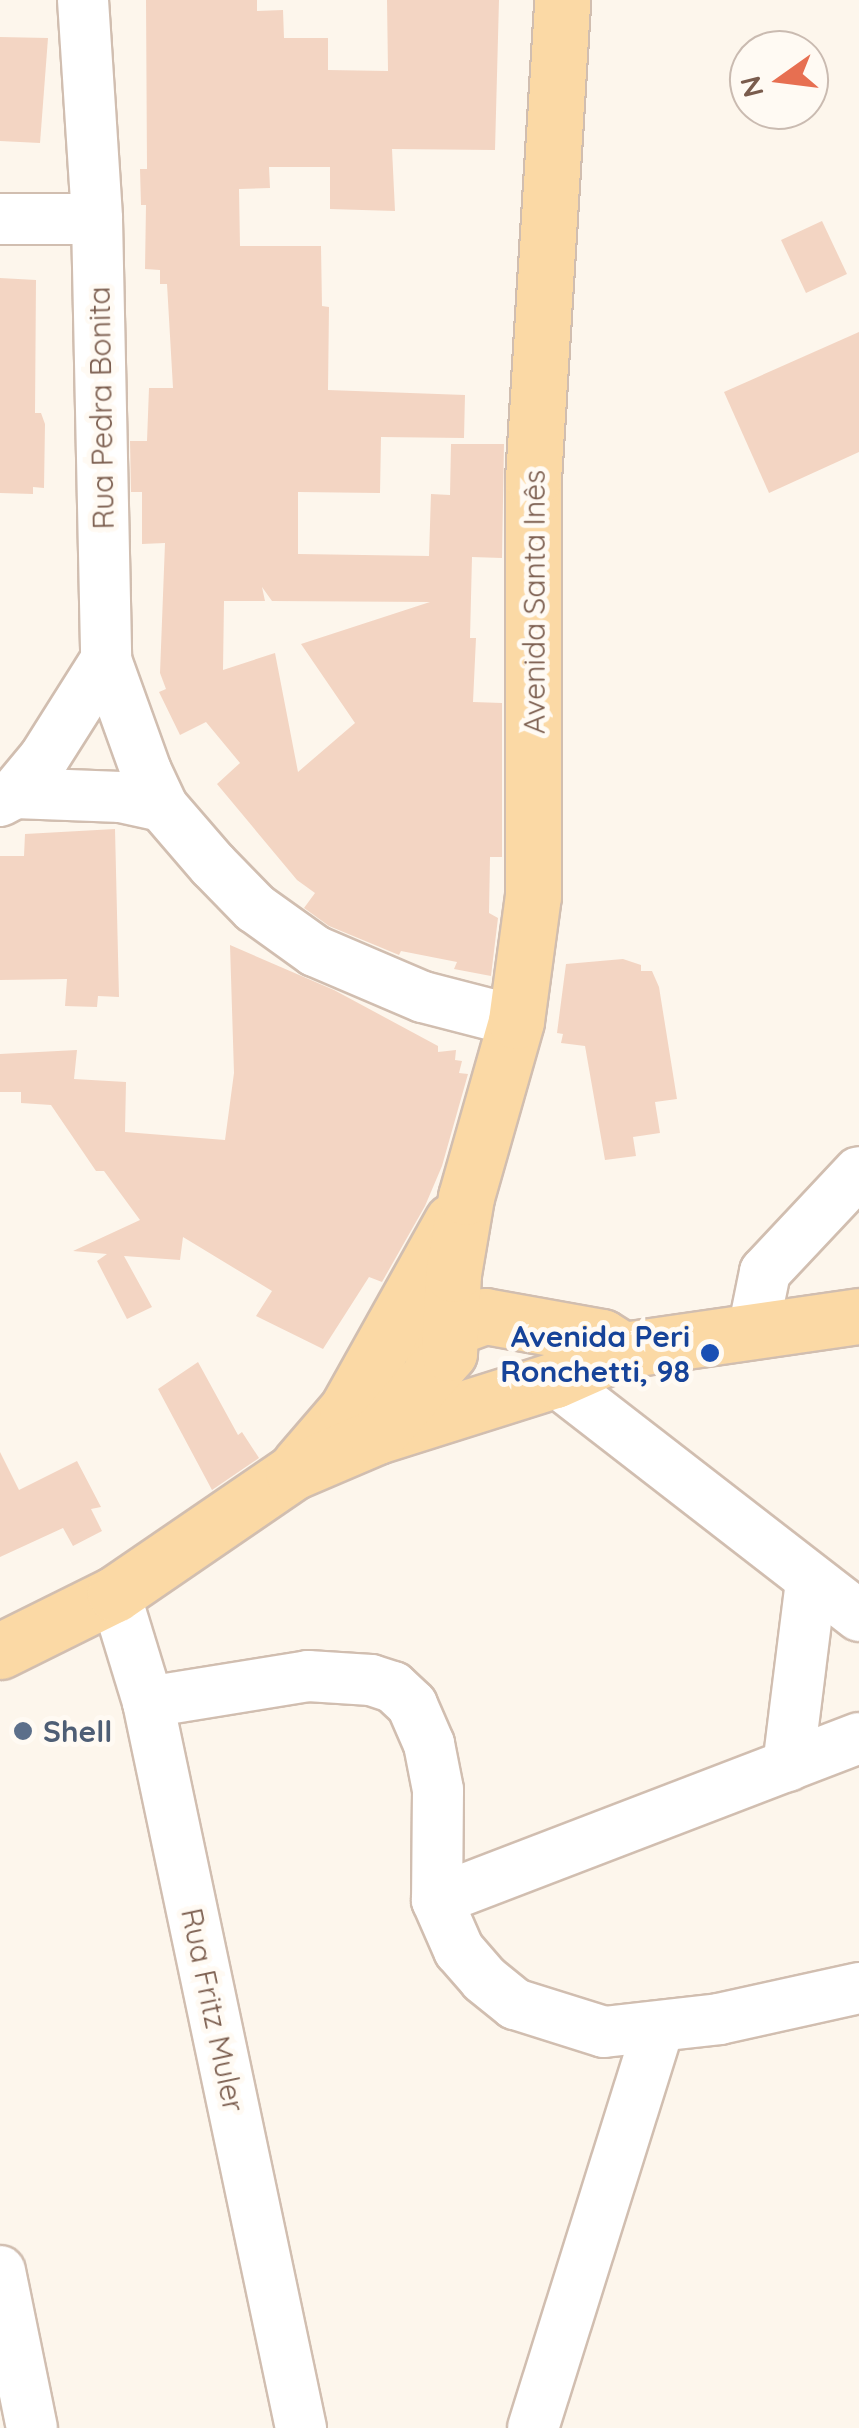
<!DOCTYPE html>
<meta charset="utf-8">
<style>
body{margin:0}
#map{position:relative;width:859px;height:2428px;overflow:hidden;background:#fdf6ec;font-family:Quicksand,sans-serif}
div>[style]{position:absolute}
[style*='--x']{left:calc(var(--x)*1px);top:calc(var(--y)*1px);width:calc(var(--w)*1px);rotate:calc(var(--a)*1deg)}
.building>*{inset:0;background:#f3d5c3}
.roads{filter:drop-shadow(2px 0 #d1beb0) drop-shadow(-2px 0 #d1beb0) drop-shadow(0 2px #d1beb0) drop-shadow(0 -2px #d1beb0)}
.minor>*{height:50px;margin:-25px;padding:0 25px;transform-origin:25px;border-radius:25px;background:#fff}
.major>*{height:55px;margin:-27.5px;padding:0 27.5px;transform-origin:27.5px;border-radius:27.5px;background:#fbd9a5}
.dots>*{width:28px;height:28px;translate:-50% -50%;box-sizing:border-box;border:5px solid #fffaf3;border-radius:50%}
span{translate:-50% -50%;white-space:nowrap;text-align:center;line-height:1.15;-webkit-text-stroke:10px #fffaf3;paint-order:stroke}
.street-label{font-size:30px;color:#7a5c4d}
.transit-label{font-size:30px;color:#164399;font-weight:700}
.right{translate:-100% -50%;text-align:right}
.service-label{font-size:30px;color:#4e5e75;font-weight:700}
.left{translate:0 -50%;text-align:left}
.north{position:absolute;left:729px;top:30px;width:100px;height:100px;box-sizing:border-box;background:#fffaf3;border:2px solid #cabbb1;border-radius:50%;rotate:256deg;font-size:28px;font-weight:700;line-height:40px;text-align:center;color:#7a5c4d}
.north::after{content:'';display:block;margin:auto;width:35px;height:45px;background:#e76f51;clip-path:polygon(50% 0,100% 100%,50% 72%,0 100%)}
</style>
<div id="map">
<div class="building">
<i style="clip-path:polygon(evenodd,146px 0,257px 0,257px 11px,283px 10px,284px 38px,328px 38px,328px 70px,388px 71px,387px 0,499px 0,495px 150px,392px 149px,395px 211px,330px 209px,330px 167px,269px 167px,270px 188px,239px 189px,240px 246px,321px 246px,322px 306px,329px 307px,328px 390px,465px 395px,464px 438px,381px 437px,380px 493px,298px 492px,298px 554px,429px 556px,431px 494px,450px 495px,451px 444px,504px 444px,502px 558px,472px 557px,470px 638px,476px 638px,473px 702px,502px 703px,502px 857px,490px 857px,489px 913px,498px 918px,491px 976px,454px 969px,457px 962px,401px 951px,399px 955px,329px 926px,304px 908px,315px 893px,297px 880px,217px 784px,240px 763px,206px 722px,180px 735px,159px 692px,166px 689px,160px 673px,165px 543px,142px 544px,142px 492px,131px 492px,130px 441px,147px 441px,149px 388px,173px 388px,167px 284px,160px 284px,160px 270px,145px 269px,146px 205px,141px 205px,140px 169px,147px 169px,146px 0,262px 587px,272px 601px,430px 602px,301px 644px,355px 723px,298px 772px,275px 653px,223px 670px,224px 601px,265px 601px,262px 587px)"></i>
<i style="clip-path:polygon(0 37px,48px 38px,40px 143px,0 141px)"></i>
<i style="clip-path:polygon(822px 221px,847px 274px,806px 293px,781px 240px)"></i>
<i style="clip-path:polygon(0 278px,36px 280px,35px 413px,41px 413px,45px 424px,44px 488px,33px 487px,33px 494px,0 493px)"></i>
<i style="clip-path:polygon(859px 332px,859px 452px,769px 493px,724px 392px)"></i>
<i style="clip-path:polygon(115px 829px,119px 997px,98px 996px,97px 1007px,65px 1006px,67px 979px,0 980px,0 856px,24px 856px,25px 834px)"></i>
<i style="clip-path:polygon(230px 945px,334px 990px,438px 1046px,438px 1052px,456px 1050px,455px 1060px,462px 1061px,459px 1073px,468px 1074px,442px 1166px,425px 1206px,382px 1282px,369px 1277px,323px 1349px,256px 1316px,272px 1291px,183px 1237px,180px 1260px,124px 1256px,152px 1307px,127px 1319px,97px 1261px,107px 1254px,73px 1251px,140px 1220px,104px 1171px,96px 1171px,51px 1105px,21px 1103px,21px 1092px,0 1092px,0 1054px,77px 1050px,74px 1079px,126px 1082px,125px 1132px,225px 1140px,234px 1073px)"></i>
<i style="clip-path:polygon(623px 959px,641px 965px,641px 971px,652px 971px,659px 987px,677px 1099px,655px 1102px,660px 1133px,633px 1137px,636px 1156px,605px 1160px,585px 1046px,561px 1043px,563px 1034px,557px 1033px,566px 964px)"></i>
<i style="clip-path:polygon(198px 1362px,238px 1435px,242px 1432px,259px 1458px,212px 1490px,158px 1389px)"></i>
<i style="clip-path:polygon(0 1452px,19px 1490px,77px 1461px,101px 1507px,91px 1509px,102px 1531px,73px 1546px,63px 1528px,0 1557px)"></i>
</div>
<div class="roads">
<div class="minor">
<i style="--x:83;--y:0;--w:219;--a:86.3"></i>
<i style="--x:97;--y:219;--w:441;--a:88.8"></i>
<i style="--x:106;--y:660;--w:118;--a:70.2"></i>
<i style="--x:146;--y:771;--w:38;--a:65"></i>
<i style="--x:162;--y:806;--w:78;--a:49.2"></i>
<i style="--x:213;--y:865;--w:60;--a:45.7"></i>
<i style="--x:255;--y:908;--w:74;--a:35.6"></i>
<i style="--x:315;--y:951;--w:117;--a:23.1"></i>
<i style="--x:423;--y:997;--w:96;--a:14.5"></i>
<i style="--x:0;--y:219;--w:97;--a:0"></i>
<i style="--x:15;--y:793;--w:106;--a:2.2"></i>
<i style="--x:121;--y:797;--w:42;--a:12.4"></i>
<i style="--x:0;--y:801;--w:17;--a:-28"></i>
<i style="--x:15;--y:793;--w:45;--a:-50.4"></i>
<i style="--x:44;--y:758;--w:116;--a:-57.7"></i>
<i style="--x:753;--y:1331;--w:60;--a:-78.5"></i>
<i style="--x:765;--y:1272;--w:137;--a:-46.8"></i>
<i style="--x:555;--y:1380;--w:385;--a:37.8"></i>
<i style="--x:115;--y:1594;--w:113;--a:73"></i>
<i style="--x:148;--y:1702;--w:742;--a:78.1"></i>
<i style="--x:148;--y:1702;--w:162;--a:-9.2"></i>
<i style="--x:308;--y:1676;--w:63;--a:3.6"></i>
<i style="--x:371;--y:1680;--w:23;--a:18"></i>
<i style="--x:393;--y:1687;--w:26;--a:43"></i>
<i style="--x:412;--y:1705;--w:43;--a:66.4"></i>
<i style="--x:429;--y:1744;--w:47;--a:78.9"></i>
<i style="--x:438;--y:1790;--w:110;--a:90.5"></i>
<i style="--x:437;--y:1900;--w:55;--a:66.3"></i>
<i style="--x:459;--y:1950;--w:38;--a:49"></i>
<i style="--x:484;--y:1979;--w:40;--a:39"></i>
<i style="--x:515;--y:2004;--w:93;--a:17.5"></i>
<i style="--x:604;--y:2032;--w:116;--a:-6.4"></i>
<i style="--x:719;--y:2019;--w:143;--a:-12.5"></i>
<i style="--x:788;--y:1766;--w:185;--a:-82.9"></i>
<i style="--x:437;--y:1900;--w:452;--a:-21"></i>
<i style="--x:0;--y:2271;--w:160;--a:78.5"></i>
<i style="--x:533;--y:2428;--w:418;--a:-72.6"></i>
</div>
<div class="major">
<i style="--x:422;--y:1339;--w:67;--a:-20.1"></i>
<i style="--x:485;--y:1316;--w:119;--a:10.2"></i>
<i style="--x:602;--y:1337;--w:25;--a:32"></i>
<i style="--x:377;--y:1436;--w:187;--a:-17.5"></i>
<i style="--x:555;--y:1380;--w:74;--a:-23.8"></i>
<i style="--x:623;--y:1350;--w:238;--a:-8.2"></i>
<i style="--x:299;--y:1465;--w:74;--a:-49.4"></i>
<i style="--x:347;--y:1409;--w:215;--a:-60.8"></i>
<i style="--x:0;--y:1651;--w:128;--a:-26.4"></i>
<i style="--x:115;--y:1594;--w:216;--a:-34.4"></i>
<i style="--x:293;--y:1472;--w:91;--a:-23.2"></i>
<i style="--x:377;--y:1436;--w:110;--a:-49.1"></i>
<i style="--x:449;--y:1353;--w:79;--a:-87.1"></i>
<i style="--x:453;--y:1274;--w:78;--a:-80.4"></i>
<i style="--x:466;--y:1197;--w:183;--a:-74.1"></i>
<i style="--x:516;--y:1021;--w:126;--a:-82.3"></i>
<i style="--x:533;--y:896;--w:417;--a:-90"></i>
<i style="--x:533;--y:479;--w:480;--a:-86.5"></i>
</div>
</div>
<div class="dots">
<i style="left:710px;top:1353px;background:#1a4fb4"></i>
<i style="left:23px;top:1731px;background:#5c6f8a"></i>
</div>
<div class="street-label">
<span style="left:101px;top:408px;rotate:-91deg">Rua Pedra Bonita</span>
<span style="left:534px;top:602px;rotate:-90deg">Avenida Santa Inês</span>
<span style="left:213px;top:2010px;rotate:78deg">Rua Fritz Muler</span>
</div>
<div class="transit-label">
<span class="right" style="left:690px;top:1353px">Avenida Peri<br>Ronchetti, 98</span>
</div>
<div class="service-label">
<span class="left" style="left:43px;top:1731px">Shell</span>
</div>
<div class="north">N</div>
</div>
